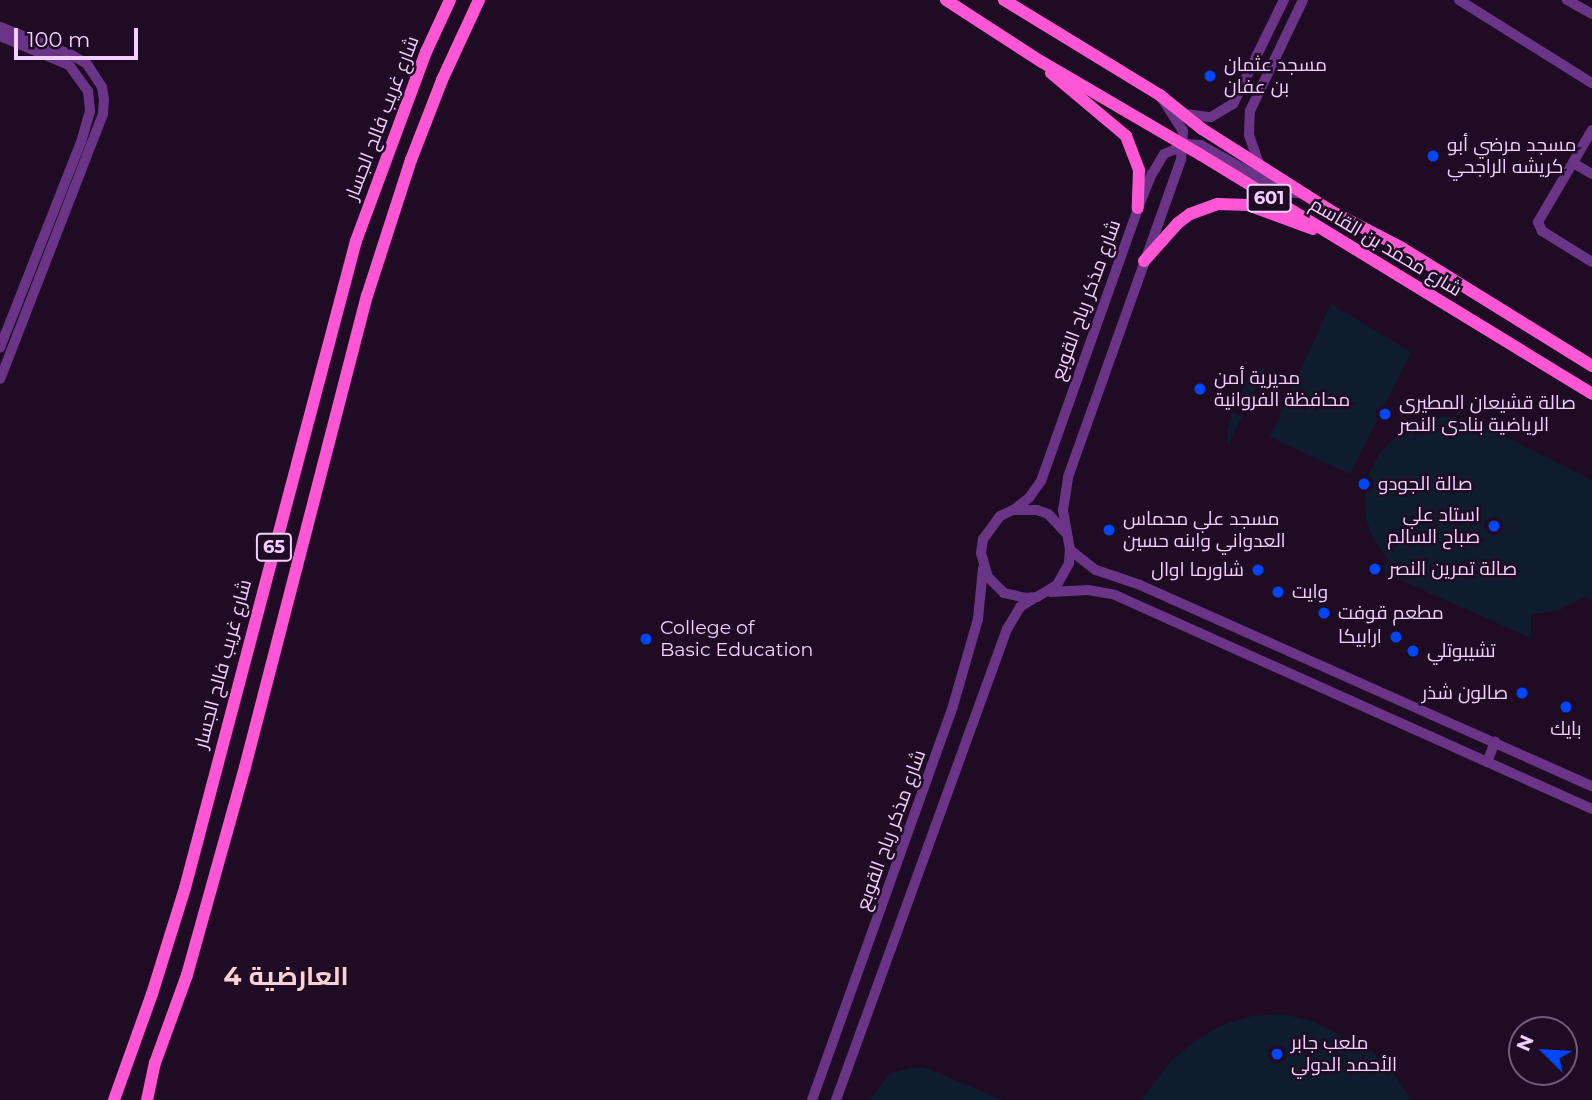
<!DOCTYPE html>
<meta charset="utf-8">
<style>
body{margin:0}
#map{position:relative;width:1592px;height:1100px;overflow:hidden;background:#1f0c24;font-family:Montserrat,Cairo,sans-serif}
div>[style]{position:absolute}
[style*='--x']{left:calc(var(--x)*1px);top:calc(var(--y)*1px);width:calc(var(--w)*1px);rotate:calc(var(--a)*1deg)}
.green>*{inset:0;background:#0f1c2e}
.minor>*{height:10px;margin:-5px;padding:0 5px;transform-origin:5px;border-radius:5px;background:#6a3487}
.major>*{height:12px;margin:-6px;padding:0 6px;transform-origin:6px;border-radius:6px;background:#ff56d6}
.dots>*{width:19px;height:19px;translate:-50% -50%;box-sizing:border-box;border:4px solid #1f0c24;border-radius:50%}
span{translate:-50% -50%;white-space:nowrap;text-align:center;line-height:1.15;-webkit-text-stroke:5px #1f0c24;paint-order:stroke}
.shield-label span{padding:2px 5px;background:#1f0c24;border:2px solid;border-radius:5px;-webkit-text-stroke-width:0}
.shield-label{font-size:18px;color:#f2cfff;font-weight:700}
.poi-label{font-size:19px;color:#f2cfff}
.left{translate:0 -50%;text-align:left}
.right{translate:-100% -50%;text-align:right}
.street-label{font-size:19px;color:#f2cfff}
.district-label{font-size:26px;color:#ffd1d2;font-weight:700}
.north{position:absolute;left:1508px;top:1016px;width:70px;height:70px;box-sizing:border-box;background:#1f0c24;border:2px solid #735a7c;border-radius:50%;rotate:294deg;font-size:19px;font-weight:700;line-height:28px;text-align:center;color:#f2cfff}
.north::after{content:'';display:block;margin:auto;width:24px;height:32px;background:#0047fa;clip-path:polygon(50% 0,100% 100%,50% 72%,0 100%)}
.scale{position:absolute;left:14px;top:28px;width:124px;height:32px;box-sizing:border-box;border:4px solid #f2cfff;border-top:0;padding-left:9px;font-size:21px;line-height:24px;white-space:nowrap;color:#f2cfff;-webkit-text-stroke:5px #1f0c24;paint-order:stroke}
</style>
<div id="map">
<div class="green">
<i style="clip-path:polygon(1331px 304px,1411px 352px,1350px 474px,1270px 437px)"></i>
<i style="clip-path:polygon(1266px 365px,1246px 407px,1235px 403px,1245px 384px)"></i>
<i style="clip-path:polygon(1232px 412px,1242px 416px,1228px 446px,1227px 431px)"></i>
<i style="clip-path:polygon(1445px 416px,1472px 420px,1592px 480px,1592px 601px,1586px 596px,1558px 611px,1531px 614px,1531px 638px,1396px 578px,1380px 568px,1389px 561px,1373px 538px,1366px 519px,1365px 490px,1370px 471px,1379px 454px,1399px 433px,1416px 423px)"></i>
<i style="clip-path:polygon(1283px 1014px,1308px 1020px,1368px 1047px,1389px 1067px,1411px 1100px,1141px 1100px,1171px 1061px,1198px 1039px,1223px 1025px,1252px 1016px)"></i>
<i style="clip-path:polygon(924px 1067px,1003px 1100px,869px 1100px,890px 1074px,909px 1068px)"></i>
</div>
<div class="minor">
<i style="--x:1459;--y:0;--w:157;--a:32"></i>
<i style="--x:1567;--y:0;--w:29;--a:29"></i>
<i style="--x:0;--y:27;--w:77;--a:21.3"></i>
<i style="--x:72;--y:55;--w:17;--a:31"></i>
<i style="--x:87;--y:64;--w:27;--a:57"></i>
<i style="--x:102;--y:87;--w:12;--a:81"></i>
<i style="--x:104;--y:99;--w:15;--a:94"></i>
<i style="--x:103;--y:114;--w:284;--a:111.2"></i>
<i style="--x:0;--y:36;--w:75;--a:22.8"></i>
<i style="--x:69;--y:65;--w:32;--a:54"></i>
<i style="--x:88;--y:91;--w:20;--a:84"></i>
<i style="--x:90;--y:111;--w:32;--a:106"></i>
<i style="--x:81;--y:142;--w:221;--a:111.5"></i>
<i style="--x:1185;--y:114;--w:26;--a:7"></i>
<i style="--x:1211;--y:117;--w:26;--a:-31"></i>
<i style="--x:1233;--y:104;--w:116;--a:-63.9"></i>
<i style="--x:1592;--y:130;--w:107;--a:120.4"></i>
<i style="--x:1538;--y:222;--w:10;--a:66"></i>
<i style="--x:1542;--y:231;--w:59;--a:31.8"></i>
<i style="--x:1573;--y:163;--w:22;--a:30"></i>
<i style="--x:1259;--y:164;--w:31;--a:-109"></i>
<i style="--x:1249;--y:135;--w:24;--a:-88"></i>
<i style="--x:1250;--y:111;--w:123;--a:-64.5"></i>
<i style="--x:1016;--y:508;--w:16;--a:-38"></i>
<i style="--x:1029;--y:498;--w:21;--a:-55"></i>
<i style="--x:1041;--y:481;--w:290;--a:-70.4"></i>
<i style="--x:1138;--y:208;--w:37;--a:-68"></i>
<i style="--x:1152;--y:174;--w:23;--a:-59"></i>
<i style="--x:1164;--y:154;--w:26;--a:-23"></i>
<i style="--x:1188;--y:144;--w:13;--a:4"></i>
<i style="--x:1201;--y:145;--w:96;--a:29.2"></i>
<i style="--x:1285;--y:192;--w:21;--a:5"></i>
<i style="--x:1065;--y:532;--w:25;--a:-133"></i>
<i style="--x:1048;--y:514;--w:12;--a:-160"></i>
<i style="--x:1037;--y:510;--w:24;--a:180"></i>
<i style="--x:1013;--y:510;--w:14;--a:155"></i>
<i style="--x:1000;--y:516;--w:29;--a:126"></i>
<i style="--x:983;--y:539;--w:14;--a:98"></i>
<i style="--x:981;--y:553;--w:25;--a:74"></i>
<i style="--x:988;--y:577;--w:23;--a:45"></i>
<i style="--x:1004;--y:593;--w:22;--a:13"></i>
<i style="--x:1025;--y:598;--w:12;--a:-5"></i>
<i style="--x:1037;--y:597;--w:23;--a:-31"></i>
<i style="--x:1057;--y:585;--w:25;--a:-61"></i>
<i style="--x:1069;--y:563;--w:13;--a:-86"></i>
<i style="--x:1070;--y:550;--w:41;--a:-99.9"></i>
<i style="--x:1063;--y:510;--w:33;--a:-81"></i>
<i style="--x:1068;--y:477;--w:337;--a:-70.4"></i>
<i style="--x:1181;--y:160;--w:29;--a:-86"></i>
<i style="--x:1183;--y:131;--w:38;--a:-123"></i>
<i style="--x:1070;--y:550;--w:33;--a:38"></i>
<i style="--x:1096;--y:570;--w:46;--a:18.8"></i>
<i style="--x:1140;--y:585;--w:495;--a:24"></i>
<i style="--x:1051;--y:592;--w:37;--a:-3"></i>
<i style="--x:1088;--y:590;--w:27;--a:10"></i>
<i style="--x:1115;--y:595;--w:523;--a:24.16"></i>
<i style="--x:1487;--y:762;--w:22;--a:-68"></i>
<i style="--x:812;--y:1100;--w:418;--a:-70.3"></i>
<i style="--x:953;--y:706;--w:91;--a:-74"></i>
<i style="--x:978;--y:619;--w:51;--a:-84.4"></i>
<i style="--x:836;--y:1100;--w:501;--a:-70.05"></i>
<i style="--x:1007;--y:629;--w:26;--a:-59"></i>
<i style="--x:1020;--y:607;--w:15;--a:-32"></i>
</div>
<div class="major">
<i style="--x:946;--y:0;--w:114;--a:32.9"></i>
<i style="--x:1042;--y:62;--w:184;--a:30.3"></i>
<i style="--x:1201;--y:155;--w:458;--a:31.4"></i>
<i style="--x:1004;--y:0;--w:184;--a:31.4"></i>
<i style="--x:1161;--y:96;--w:53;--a:38.8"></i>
<i style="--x:1202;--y:129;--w:153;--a:32.4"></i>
<i style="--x:1331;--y:211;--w:80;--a:27.5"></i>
<i style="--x:1402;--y:248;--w:224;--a:31.8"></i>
<i style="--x:1051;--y:73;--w:98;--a:40"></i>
<i style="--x:1126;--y:136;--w:36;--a:69"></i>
<i style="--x:1139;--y:170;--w:38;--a:92"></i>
<i style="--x:1144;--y:261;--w:51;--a:-48.2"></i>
<i style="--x:1178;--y:223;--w:15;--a:-37"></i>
<i style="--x:1190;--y:214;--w:30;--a:-20"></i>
<i style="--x:1218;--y:204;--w:30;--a:2"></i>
<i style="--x:1248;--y:205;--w:69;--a:20.3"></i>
<i style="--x:114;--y:1100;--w:113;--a:-70.3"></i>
<i style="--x:152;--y:994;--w:111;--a:-72.7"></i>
<i style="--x:185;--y:888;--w:669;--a:-75.2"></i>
<i style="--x:356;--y:241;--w:202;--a:-69.7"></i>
<i style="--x:426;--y:52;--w:57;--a:-65.2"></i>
<i style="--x:147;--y:1100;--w:38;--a:-78"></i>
<i style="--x:155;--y:1063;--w:94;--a:-70"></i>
<i style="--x:187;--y:975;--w:216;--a:-74.4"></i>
<i style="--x:245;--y:767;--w:487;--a:-75.5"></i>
<i style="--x:367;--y:296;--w:143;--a:-72.1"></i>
<i style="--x:411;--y:160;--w:86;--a:-68.8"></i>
<i style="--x:442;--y:80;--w:88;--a:-65.2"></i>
</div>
<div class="dots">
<i style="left:1210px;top:76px;background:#0047fa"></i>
<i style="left:1433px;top:156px;background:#0047fa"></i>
<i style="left:1200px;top:389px;background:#0047fa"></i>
<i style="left:1385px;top:414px;background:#0047fa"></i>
<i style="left:1364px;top:484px;background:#0047fa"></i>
<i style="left:1494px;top:526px;background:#0047fa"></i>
<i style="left:1109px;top:530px;background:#0047fa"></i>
<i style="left:1375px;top:569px;background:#0047fa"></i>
<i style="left:1258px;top:570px;background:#0047fa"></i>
<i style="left:1278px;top:592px;background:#0047fa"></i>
<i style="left:1324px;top:613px;background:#0047fa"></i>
<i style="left:1396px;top:637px;background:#0047fa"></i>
<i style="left:646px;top:639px;background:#0047fa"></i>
<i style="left:1413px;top:651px;background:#0047fa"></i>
<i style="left:1522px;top:693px;background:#0047fa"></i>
<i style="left:1566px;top:707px;background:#0047fa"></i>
<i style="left:1277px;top:1054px;background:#0047fa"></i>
</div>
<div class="shield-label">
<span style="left:1269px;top:198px">601</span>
<span style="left:274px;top:547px">65</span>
</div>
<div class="poi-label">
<span class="left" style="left:1224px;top:76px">مسجد عثمان<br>بن عفان</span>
<span class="left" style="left:1447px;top:156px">مسجد مرضي أبو<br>كريشه الراجحي</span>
<span class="left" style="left:1214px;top:389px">مديرية أمن<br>محافظة الفروانية</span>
<span class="left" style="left:1399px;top:414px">صالة قشيعان المطيرى<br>الرياضية بنادى النصر</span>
<span class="left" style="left:1378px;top:484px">صالة الجودو</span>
<span class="right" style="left:1480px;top:526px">استاد علي<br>صباح السالم</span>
<span class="left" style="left:1123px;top:530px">مسجد علي محماس<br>العدواني وابنه حسين</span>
<span class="left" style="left:1389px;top:569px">صالة تمرين النصر</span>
<span class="right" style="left:1244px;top:570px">شاورما اوال</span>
<span class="left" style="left:1292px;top:592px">وايت</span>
<span class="left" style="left:1338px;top:613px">مطعم قوفت</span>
<span class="left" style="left:660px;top:639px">College of<br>Basic Education</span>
<span class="right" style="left:1382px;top:637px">ارابيكا</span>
<span class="left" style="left:1427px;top:651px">تشيبوتلي</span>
<span class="right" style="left:1508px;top:693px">صالون شذر</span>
<span style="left:1566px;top:729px">بايك</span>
<span class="left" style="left:1291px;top:1054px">ملعب جابر<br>الأحمد الدولي</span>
</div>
<div class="street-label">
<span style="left:382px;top:118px;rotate:-69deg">شارع غريب فالح الجسار</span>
<span style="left:1386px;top:247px;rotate:31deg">شارع محمد بن القاسم</span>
<span style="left:1086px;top:300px;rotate:-70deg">شارع مذكر رباح القوبع</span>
<span style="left:223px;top:664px;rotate:-75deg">شارع غريب فالح الجسار</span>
<span style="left:891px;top:830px;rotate:-70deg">شارع مذكر رباح القوبع</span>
</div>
<div class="district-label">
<span style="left:286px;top:977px">العارضية 4</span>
</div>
<div class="north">N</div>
<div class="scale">100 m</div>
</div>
